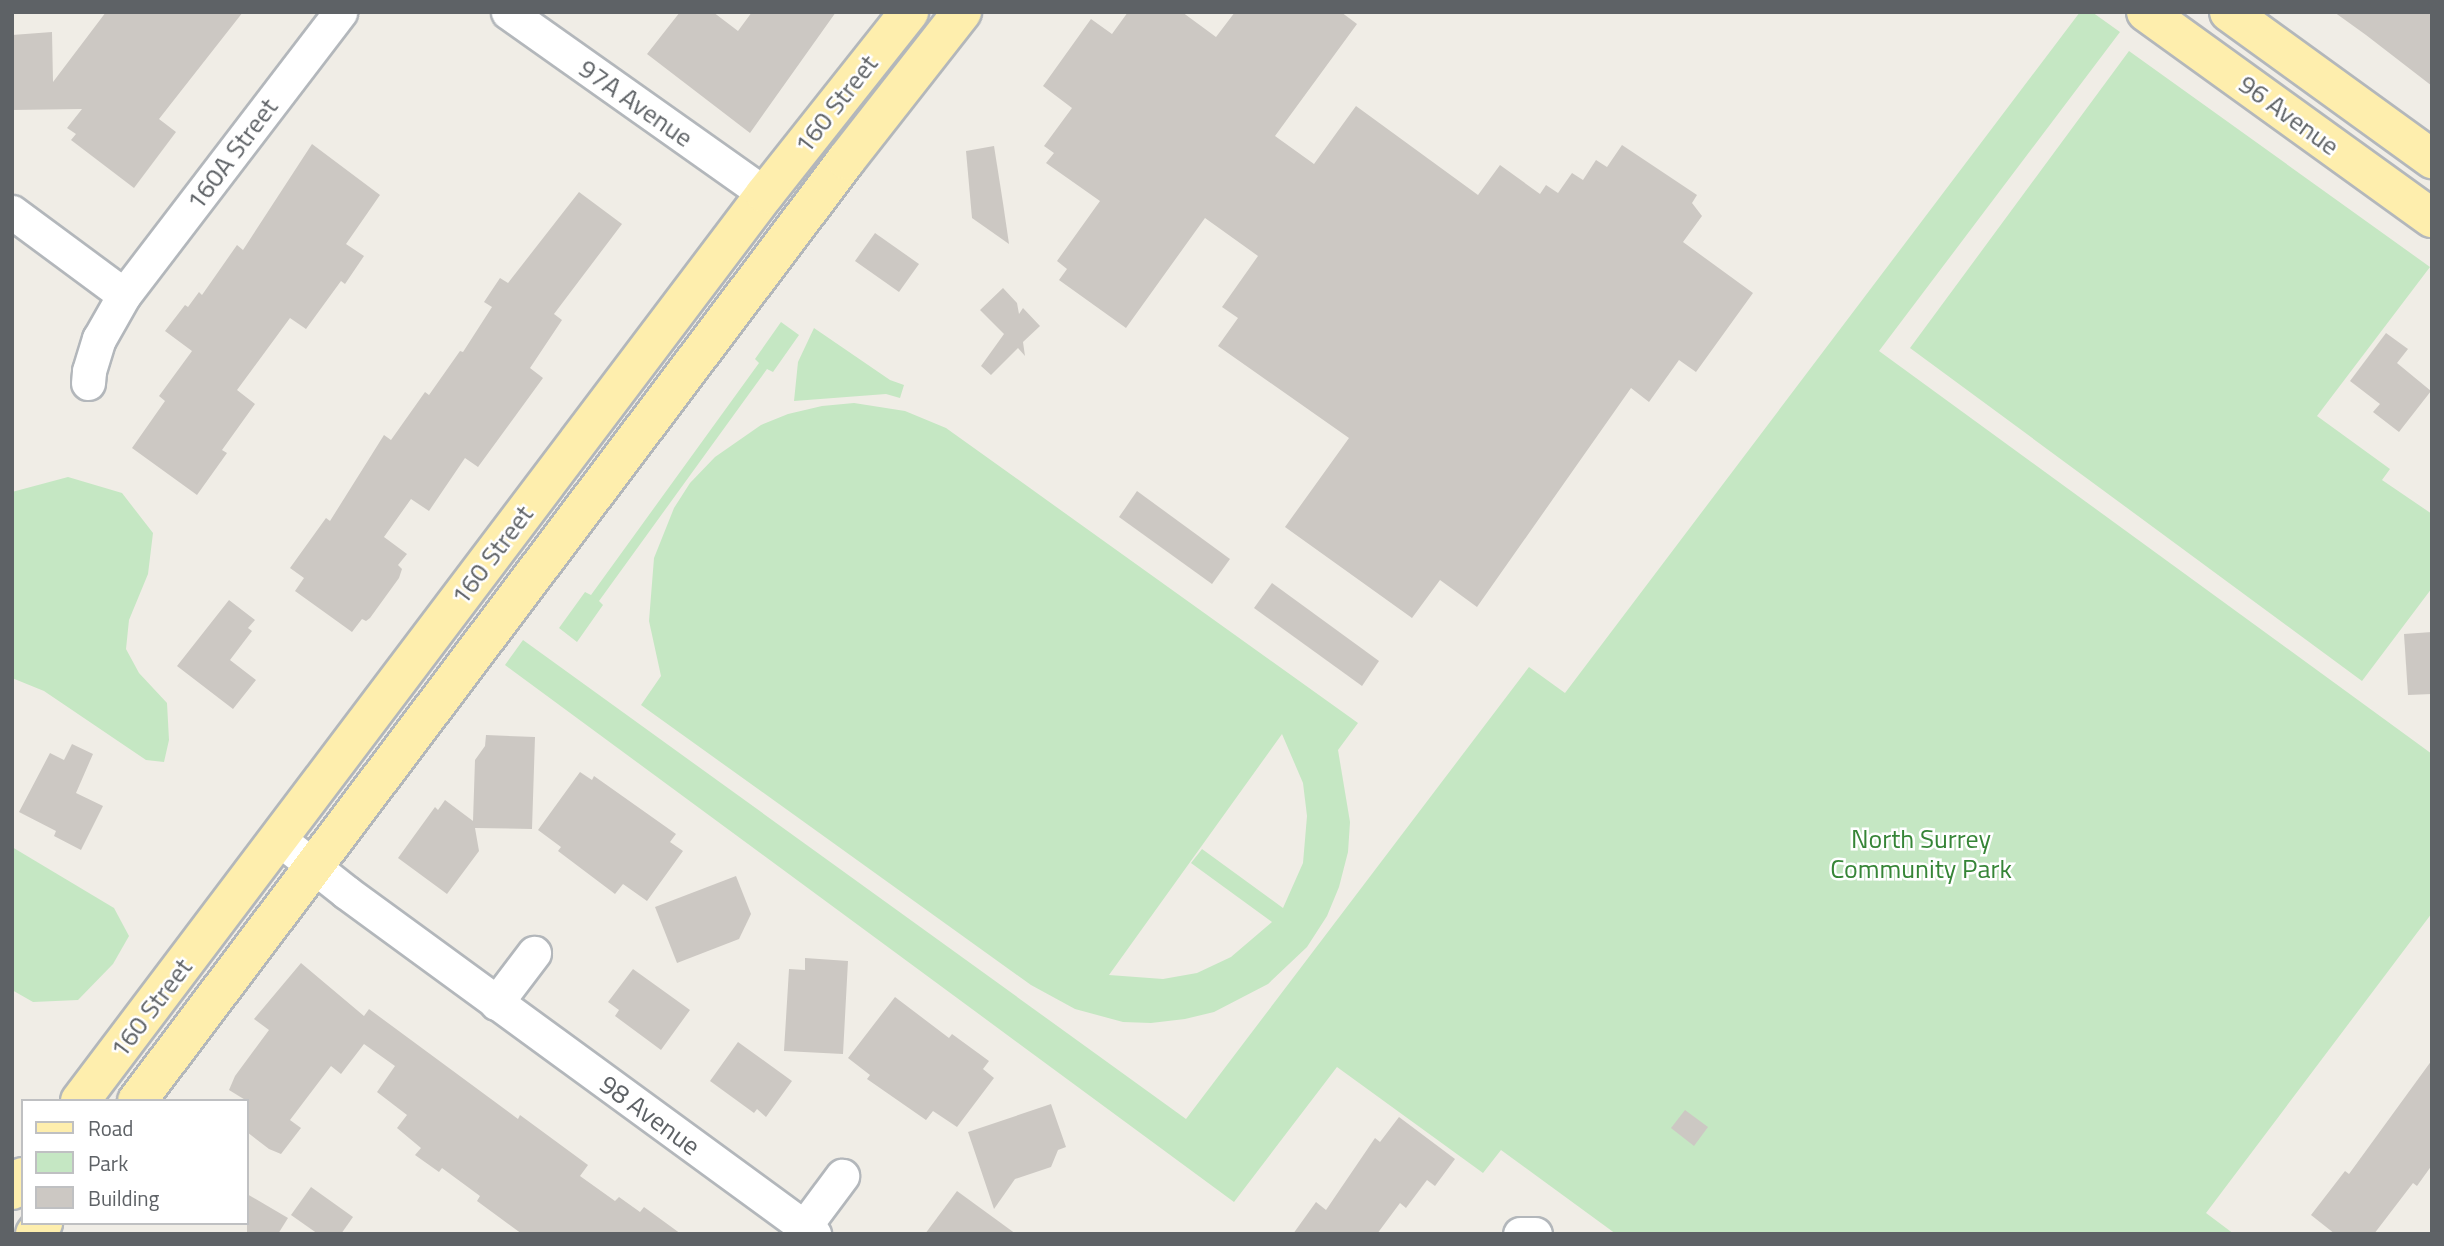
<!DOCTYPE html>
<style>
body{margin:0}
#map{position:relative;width:2444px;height:1246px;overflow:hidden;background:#f0ede6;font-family:"Titillium Web",sans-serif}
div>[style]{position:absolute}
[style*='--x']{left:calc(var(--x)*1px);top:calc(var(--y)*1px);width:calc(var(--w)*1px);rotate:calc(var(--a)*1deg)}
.green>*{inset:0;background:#c5e7c3}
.building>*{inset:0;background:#ccc8c3}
.roads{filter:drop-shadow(2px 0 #b3b7bb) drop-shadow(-2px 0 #b3b7bb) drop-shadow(0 2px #b3b7bb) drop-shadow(0 -2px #b3b7bb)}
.minor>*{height:33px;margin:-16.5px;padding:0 16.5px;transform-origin:16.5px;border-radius:16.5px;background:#fff}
.major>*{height:38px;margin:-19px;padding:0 19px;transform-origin:19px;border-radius:19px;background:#feeead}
span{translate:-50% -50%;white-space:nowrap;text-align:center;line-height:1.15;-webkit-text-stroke:5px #fff;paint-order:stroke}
.street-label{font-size:26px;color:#5e6266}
.park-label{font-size:26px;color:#368537}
.frame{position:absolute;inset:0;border:14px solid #5e6266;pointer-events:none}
.legend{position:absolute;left:21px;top:1099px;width:228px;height:126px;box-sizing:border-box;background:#fff;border:2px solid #bfc0c2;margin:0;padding:9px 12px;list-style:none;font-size:21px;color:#5e6266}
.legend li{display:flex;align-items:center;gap:14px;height:35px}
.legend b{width:35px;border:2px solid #bfc0c2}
</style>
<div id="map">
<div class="green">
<i style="clip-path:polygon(2080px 12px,2092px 12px,2120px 32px,1879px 351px,2432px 754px,2432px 913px,2206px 1213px,2234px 1234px,1616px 1234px,1501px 1150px,1483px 1173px,1337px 1067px,1234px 1202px,505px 665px,523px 640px,1186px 1119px,1529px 667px,1565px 693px)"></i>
<i style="clip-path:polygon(2129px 51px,2430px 267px,2317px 416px,2390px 469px,2382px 480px,2432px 514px,2432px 588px,2362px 681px,1910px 348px)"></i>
<i style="clip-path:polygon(781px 322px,799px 335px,773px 372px,767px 369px,599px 601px,603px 605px,577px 642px,559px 628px,585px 592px,591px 595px,759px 363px,755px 359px)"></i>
<i style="clip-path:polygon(814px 328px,890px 380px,904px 385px,900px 398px,886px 394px,794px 401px,798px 362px)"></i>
<i style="clip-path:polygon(evenodd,854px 403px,905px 411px,946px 428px,1358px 723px,1338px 750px,1350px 822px,1348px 852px,1339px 887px,1327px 916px,1307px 947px,1268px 984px,1214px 1012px,1185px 1019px,1151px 1023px,1123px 1022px,1075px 1009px,1031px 985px,641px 705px,661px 676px,649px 621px,654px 558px,674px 508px,690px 483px,715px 457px,761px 425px,788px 414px,822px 406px,854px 403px,1282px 734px,1303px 783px,1307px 816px,1303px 863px,1283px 908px,1202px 849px,1191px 863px,1272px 922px,1231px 957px,1197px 973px,1163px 979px,1109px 975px,1282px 734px)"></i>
<i style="clip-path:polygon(68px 477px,122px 493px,153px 533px,148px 574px,129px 620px,126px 649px,139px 673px,167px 703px,169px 740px,164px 762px,146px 760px,44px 691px,12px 678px,12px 492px)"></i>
<i style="clip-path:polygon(12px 847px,114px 908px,129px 936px,113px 964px,78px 1000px,33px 1002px,12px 990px)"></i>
</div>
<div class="building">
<i style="clip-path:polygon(106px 12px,243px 12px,159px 119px,176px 132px,134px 188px,71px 140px,76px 134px,67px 128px,82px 109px,12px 110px,12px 35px,52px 32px,53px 82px)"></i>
<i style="clip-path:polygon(680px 12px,713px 12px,738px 31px,752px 12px,836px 12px,750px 133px,647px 54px)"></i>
<i style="clip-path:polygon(1128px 12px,1182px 12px,1216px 37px,1235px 12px,1341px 12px,1357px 24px,1275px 136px,1314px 164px,1356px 106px,1478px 195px,1500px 165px,1540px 194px,1546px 185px,1558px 193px,1572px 173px,1583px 180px,1596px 160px,1607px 167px,1622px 145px,1697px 195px,1692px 203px,1702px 216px,1683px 242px,1753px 293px,1696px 372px,1679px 360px,1649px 402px,1631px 388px,1477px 607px,1440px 580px,1412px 618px,1285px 527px,1349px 438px,1218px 346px,1238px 318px,1222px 307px,1258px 256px,1205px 218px,1126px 328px,1059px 280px,1067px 269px,1057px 261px,1100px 201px,1046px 163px,1054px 153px,1044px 146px,1072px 108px,1043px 86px,1091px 19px,1112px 34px)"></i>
<i style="clip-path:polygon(2334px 12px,2432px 12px,2432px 86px,2366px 35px)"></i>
<i style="clip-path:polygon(312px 144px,380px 195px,346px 244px,364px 256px,345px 284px,341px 281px,306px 329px,290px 318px,237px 390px,255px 404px,222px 450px,227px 453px,197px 495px,132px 448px,165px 401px,159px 396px,192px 351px,165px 331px,185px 305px,188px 307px,199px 292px,202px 295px,237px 245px,243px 250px)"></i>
<i style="clip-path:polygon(994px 146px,1003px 203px,1009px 244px,972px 218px,966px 151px)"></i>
<i style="clip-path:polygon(579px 192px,622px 224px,554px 314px,562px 320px,530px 368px,543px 378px,478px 467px,465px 458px,429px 511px,411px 499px,384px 537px,407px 554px,398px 565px,402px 569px,399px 578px,370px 618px,366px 621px,362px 619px,352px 632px,295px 591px,304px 578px,290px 568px,326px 518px,330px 521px,384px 435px,391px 440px,425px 392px,429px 395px,460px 351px,463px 352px,492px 307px,484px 302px,500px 278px,508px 283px)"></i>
<i style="clip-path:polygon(875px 233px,919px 264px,899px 292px,855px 261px)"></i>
<i style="clip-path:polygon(1003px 288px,1017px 303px,1019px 314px,1023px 308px,1040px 326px,1023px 342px,1025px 356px,1018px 348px,991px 375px,981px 366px,1004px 334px,980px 310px)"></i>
<i style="clip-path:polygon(2386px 333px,2408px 349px,2397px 363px,2431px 391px,2399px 432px,2373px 412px,2380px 404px,2350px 381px)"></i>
<i style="clip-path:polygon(1137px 491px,1230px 559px,1212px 584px,1119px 517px)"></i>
<i style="clip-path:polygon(1272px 583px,1379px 661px,1362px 686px,1254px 608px)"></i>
<i style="clip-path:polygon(229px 600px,255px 620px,248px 628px,252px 631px,230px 660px,256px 680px,233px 709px,177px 666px)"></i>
<i style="clip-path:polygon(2432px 632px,2432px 694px,2408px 695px,2404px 634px)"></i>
<i style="clip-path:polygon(486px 735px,535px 737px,532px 829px,475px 828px,479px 851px,447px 894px,398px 858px,435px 807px,438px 810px,445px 800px,473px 821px,475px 760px,485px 746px)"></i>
<i style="clip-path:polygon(72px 744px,93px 754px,76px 793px,103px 806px,81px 850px,54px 836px,56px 831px,19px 812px,50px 753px,64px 760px)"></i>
<i style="clip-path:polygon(580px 772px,592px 780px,594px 776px,676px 834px,670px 842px,683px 851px,647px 901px,623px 884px,615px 894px,558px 851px,561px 847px,538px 830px)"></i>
<i style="clip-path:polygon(736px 876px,751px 914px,739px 939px,677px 963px,655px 907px)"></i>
<i style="clip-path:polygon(805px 958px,848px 961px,843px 1054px,784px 1051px,789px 969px,805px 970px)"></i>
<i style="clip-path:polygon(301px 963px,364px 1016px,369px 1009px,518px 1119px,520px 1115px,588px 1165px,580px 1176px,615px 1201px,619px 1197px,640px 1212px,644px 1207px,681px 1234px,522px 1234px,477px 1201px,480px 1196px,442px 1168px,439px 1172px,415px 1155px,421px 1148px,397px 1128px,407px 1115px,377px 1092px,395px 1066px,364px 1044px,341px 1074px,331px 1066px,290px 1120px,301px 1128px,281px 1154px,269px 1149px,247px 1132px,247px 1101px,229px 1090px,235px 1076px,269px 1030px,254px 1019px)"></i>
<i style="clip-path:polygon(633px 969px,690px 1010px,661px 1050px,615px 1016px,619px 1010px,608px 1002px)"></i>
<i style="clip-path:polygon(895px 997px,949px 1038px,952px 1034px,989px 1061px,983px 1069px,994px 1078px,957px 1127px,933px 1111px,926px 1120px,867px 1079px,870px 1075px,848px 1058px)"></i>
<i style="clip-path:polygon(738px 1042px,792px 1081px,766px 1117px,757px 1109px,754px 1113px,710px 1081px)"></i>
<i style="clip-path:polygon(2432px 1060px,2432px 1165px,2417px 1186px,2413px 1183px,2374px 1234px,2335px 1234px,2311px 1215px,2345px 1171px,2349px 1174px)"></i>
<i style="clip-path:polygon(1051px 1104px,1066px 1147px,1058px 1150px,1051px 1167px,1015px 1179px,994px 1209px,968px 1132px)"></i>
<i style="clip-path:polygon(1685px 1110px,1708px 1127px,1694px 1146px,1671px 1128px)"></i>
<i style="clip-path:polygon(1399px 1117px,1455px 1159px,1435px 1186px,1427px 1180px,1406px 1208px,1400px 1203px,1377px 1234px,1293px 1234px,1316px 1202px,1326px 1210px,1375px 1138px,1380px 1142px)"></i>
<i style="clip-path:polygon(311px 1187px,353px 1217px,341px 1234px,318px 1234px,291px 1215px)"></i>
<i style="clip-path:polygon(957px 1191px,1016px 1234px,925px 1234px)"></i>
<i style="clip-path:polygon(247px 1194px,288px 1218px,278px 1234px,247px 1234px)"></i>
</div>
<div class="roads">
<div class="minor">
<i style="--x:508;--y:12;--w:315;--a:35.3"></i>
<i style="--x:12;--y:212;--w:139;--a:36.5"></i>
<i style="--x:88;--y:383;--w:12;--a:-85"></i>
<i style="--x:89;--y:371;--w:34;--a:-73"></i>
<i style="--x:99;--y:339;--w:51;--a:-60.4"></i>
<i style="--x:124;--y:295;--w:356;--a:-52.6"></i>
<i style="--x:279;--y:839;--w:85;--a:38.3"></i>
<i style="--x:346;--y:892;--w:580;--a:36.16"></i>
<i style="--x:496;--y:1003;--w:63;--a:-52.8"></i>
<i style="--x:804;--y:1227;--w:64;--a:-53.3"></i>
<i style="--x:1520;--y:1234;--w:15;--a:0"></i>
</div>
<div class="major">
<i style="--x:2146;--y:12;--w:352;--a:35.8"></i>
<i style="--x:2229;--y:12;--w:251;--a:35.9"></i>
<i style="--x:80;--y:1101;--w:1137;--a:-52.94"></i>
<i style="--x:765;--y:194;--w:232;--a:-51.6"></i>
<i style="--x:137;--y:1101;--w:1178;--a:-53"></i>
<i style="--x:846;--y:160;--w:188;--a:-51.9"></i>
<i style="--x:12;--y:1190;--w:17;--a:-50"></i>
<i style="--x:35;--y:1234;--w:14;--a:-54"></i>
</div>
</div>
<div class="street-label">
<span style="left:636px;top:103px;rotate:35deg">97A Avenue</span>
<span style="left:836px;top:104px;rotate:-52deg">160 Street</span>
<span style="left:2289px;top:115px;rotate:36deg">96 Avenue</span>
<span style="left:232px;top:154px;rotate:-53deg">160A Street</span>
<span style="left:492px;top:555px;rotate:-53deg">160 Street</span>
<span style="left:151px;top:1008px;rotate:-53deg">160 Street</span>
<span style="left:650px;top:1115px;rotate:36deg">98 Avenue</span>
</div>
<div class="park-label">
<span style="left:1921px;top:854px">North Surrey<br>Community Park</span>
</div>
<div class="frame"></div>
<ul class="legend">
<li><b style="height:9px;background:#feeead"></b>Road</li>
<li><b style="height:19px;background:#c5e7c3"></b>Park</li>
<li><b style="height:19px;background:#ccc8c3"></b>Building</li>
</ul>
</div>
